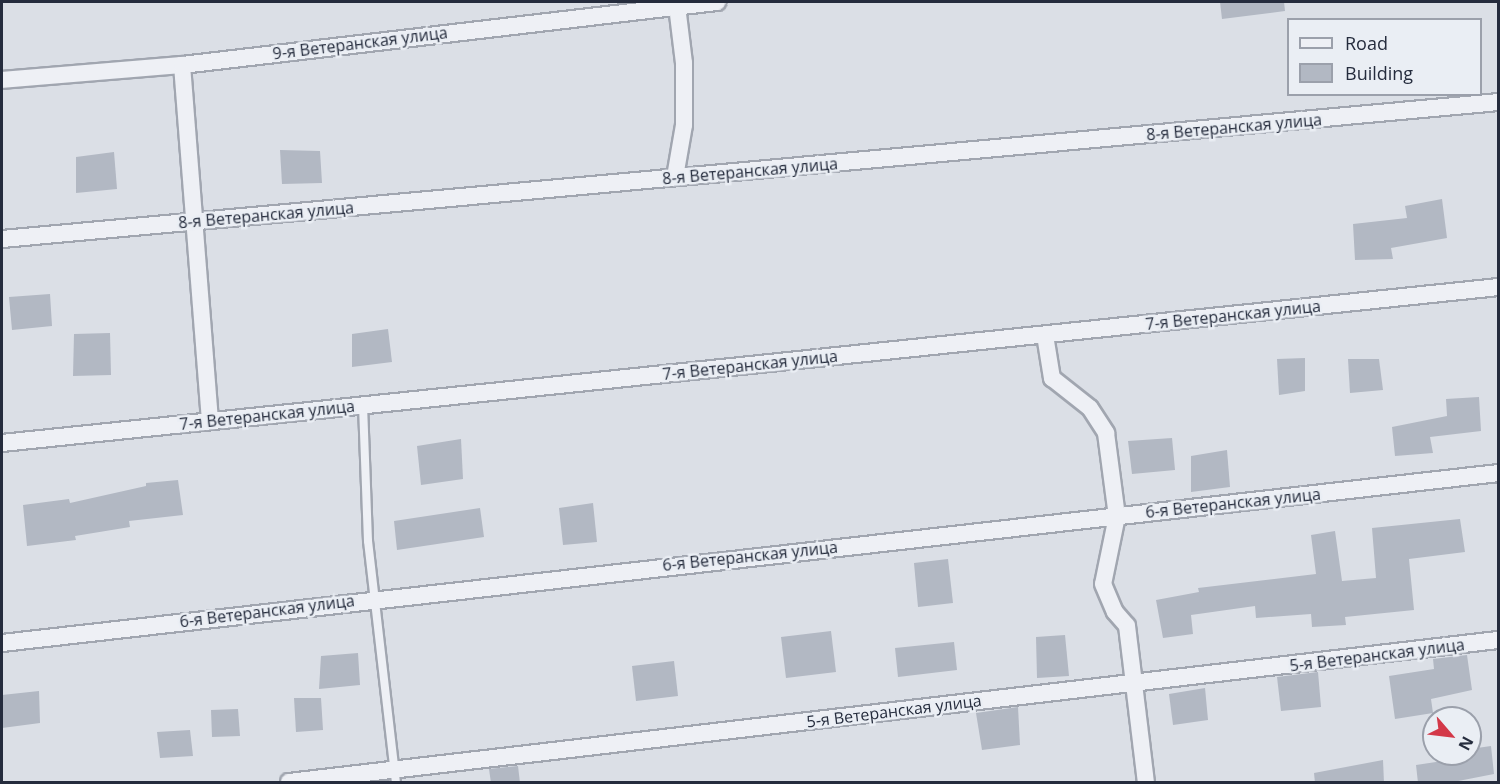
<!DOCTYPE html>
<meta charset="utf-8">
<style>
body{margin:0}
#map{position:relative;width:1500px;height:784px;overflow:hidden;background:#dbdfe6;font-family:"Open Sans",sans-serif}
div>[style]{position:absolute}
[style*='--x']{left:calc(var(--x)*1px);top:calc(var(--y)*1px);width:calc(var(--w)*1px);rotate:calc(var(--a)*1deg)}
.building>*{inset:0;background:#b2b8c3}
.roads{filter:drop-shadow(2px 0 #a1a6b0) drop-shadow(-2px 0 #a1a6b0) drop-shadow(0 2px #a1a6b0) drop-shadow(0 -2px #a1a6b0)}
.lane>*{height:8px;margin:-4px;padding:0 4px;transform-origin:4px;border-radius:4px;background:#eef0f5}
.street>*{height:16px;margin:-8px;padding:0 8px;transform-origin:8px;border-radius:8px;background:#eef0f5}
span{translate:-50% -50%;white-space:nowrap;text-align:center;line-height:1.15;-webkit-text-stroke:5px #eaeef4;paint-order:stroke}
.street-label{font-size:16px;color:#252c3d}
.frame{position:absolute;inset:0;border:3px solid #252c3d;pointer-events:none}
.legend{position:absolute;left:1287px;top:18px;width:195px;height:78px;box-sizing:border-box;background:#eaeef4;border:2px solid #9ba0ab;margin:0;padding:8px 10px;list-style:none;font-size:18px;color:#252c3d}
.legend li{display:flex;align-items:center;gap:12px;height:30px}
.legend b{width:30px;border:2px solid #9ba0ab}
.north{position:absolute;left:1422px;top:706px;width:60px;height:60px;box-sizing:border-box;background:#eaeef4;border:2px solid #9ba0ab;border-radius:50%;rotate:118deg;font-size:16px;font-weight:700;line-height:24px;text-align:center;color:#252c3d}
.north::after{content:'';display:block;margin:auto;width:21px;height:27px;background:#d33848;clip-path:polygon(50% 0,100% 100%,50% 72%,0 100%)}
</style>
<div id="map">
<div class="building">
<i style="clip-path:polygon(1220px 2px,1284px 2px,1285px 11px,1222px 19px)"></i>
<i style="clip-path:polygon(280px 150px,320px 151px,322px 183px,282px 184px)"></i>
<i style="clip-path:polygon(114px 152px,117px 189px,76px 193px,76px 157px)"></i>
<i style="clip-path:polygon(1442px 199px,1447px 238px,1391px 248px,1393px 259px,1355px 260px,1353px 224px,1407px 218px,1405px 206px)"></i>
<i style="clip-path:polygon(50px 294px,52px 326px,12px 330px,9px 297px)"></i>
<i style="clip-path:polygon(388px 329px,392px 362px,352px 367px,352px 334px)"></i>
<i style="clip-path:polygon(110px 333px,111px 375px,73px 376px,74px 334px)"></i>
<i style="clip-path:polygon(1305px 358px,1305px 391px,1279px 395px,1277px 359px)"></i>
<i style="clip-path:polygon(1348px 359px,1379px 359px,1383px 390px,1350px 393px)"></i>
<i style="clip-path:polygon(1479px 397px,1481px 431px,1430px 437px,1433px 453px,1395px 456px,1392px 427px,1447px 416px,1446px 399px)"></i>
<i style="clip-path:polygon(1172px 438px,1175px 470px,1132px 474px,1128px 441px)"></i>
<i style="clip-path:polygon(461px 439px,463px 479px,421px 485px,417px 446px)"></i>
<i style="clip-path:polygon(1227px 450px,1230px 487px,1191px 492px,1191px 456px)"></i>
<i style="clip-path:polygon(178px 480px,183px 515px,129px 521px,130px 527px,75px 536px,76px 540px,27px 546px,23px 505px,69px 499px,70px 503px,146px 486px,146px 483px)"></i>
<i style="clip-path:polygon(593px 503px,597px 542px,563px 545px,559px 508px)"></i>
<i style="clip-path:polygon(480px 508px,484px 537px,397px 550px,394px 521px)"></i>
<i style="clip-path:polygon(1460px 519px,1465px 552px,1409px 559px,1414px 610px,1345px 617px,1346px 625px,1312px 627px,1311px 614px,1256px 618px,1255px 606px,1191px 615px,1193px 634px,1163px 638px,1156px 600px,1199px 592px,1198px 588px,1316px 574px,1311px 535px,1335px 531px,1342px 581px,1376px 578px,1372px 528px)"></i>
<i style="clip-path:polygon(948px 559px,953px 603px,918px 607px,914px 563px)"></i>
<i style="clip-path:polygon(831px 631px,836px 672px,786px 678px,781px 637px)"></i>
<i style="clip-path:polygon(1065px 635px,1069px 676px,1037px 678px,1036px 637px)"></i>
<i style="clip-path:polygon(954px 642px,957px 670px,898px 677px,895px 648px)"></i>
<i style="clip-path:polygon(358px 653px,360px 685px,319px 689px,321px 656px)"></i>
<i style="clip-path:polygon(1467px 655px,1472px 690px,1431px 699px,1433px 713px,1395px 719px,1389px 676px,1434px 669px,1433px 659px)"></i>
<i style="clip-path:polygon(674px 661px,678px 696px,636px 701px,632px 666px)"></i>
<i style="clip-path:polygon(1318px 672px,1321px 707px,1281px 711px,1277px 677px)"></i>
<i style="clip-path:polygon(1205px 688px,1208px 720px,1173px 725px,1169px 694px)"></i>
<i style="clip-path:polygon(39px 691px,40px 723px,2px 728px,2px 695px)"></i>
<i style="clip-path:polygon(294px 698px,321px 698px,323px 730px,296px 732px)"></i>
<i style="clip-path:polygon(1018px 707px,1020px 745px,982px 750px,976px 713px)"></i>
<i style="clip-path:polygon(238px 709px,240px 736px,212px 737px,211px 710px)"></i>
<i style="clip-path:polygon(190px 730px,193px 756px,160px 758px,157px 732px)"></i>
<i style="clip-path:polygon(1491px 746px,1494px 774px,1448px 783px,1418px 783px,1416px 765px,1456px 759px,1456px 754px,1470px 754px,1470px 749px)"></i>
<i style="clip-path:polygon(1383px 760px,1384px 783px,1315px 783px,1314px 773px)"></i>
<i style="clip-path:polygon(518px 766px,520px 783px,491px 783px,489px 769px)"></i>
</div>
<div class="roads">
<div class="lane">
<i style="--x:363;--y:405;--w:136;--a:87.9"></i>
<i style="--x:368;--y:541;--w:243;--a:83.4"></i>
</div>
<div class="street">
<i style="--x:182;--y:65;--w:357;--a:85.5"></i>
<i style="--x:2;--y:80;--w:181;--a:-4.8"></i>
<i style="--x:182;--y:65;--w:539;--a:-6.72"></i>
<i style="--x:675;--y:177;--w:53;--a:-80.2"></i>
<i style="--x:684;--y:125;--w:62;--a:-90"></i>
<i style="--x:684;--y:63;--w:57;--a:-97"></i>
<i style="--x:2;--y:239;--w:1502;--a:-5.23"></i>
<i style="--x:1045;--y:335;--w:44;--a:80.8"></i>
<i style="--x:1052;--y:378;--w:48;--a:38.3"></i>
<i style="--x:1090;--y:408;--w:30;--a:57"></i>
<i style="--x:1106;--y:433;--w:84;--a:82.5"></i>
<i style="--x:1117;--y:516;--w:69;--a:101.6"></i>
<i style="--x:1103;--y:584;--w:30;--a:67"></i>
<i style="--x:1115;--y:612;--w:18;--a:49"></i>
<i style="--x:1127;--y:626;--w:157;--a:83.1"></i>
<i style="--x:2;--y:443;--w:1504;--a:-5.95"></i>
<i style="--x:2;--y:643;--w:1506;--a:-6.48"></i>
<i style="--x:289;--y:782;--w:1217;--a:-6.7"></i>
</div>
</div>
<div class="street-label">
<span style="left:360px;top:43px;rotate:-7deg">9-я Ветеранская улица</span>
<span style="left:1234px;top:127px;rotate:-5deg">8-я Ветеранская улица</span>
<span style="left:750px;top:171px;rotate:-5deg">8-я Ветеранская улица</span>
<span style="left:266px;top:215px;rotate:-5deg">8-я Ветеранская улица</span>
<span style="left:1233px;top:315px;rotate:-6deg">7-я Ветеранская улица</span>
<span style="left:750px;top:365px;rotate:-6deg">7-я Ветеранская улица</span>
<span style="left:267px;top:415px;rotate:-6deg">7-я Ветеранская улица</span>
<span style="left:1233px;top:503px;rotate:-6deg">6-я Ветеранская улица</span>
<span style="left:750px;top:556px;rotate:-6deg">6-я Ветеранская улица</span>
<span style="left:267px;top:611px;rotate:-7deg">6-я Ветеранская улица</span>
<span style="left:1377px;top:655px;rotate:-7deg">5-я Ветеранская улица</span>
<span style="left:894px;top:711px;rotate:-7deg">5-я Ветеранская улица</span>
</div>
<div class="frame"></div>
<ul class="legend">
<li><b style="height:8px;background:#eef0f5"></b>Road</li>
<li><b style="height:16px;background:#b2b8c3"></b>Building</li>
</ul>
<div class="north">N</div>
</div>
